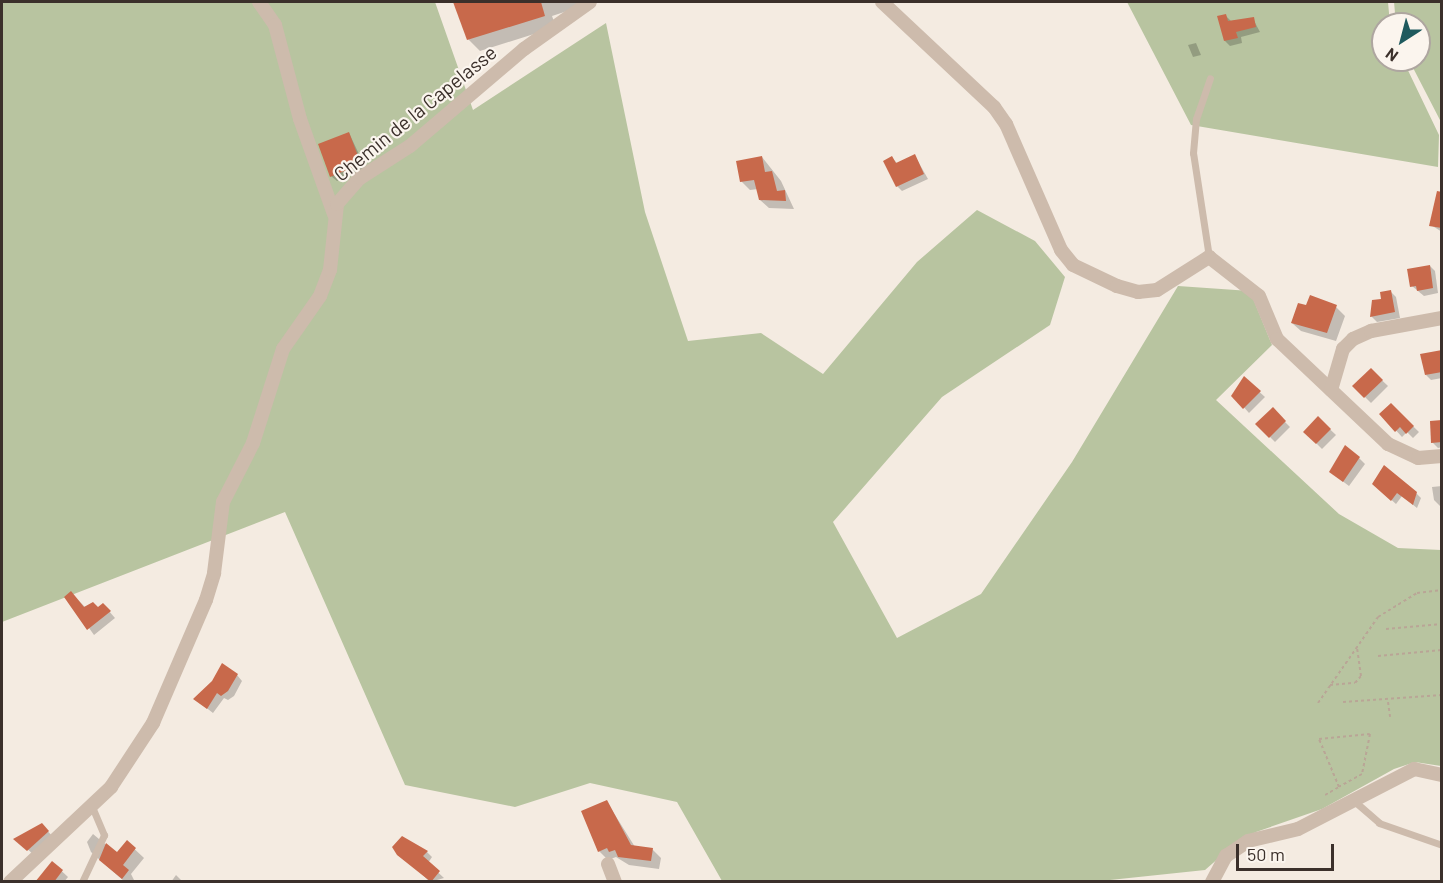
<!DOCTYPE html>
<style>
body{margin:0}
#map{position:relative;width:1443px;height:883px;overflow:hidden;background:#f4ebe1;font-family:Barlow,sans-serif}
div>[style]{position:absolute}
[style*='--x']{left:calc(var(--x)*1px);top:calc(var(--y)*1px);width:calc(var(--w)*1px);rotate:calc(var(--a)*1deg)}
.green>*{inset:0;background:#b8c4a0}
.shadow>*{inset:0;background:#0003}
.building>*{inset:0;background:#c8694b}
.path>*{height:2px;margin-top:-1px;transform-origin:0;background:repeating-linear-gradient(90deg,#b9a596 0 3px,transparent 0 6px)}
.lane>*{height:7px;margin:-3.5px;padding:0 3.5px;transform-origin:3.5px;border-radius:3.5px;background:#cdbbac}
.street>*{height:14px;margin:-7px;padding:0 7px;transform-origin:7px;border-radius:7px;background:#cdbbac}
span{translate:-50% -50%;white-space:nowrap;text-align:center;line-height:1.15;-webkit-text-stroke:4.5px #fbf5ee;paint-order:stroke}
.street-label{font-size:20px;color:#3b302b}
.frame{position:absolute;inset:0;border:3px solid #3b302b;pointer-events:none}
.north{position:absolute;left:1371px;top:12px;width:60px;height:60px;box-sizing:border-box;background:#fbf5ee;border:2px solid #aea6a0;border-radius:50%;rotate:216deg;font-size:16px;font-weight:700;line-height:24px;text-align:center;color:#3b302b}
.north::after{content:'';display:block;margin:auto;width:21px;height:27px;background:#1f5a5e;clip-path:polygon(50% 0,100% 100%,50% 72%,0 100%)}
.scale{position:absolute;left:1236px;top:844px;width:98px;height:27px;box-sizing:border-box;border:3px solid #3b302b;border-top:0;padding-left:8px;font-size:18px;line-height:21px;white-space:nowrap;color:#3b302b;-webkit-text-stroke:4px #fbf5ee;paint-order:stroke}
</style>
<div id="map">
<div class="green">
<i style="clip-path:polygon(2px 2px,435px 2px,473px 110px,606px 23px,645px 212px,688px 341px,761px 333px,823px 374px,917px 262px,977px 210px,1035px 241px,1065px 277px,1050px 325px,942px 397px,833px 522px,897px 638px,981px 594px,1072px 462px,1178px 286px,1250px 291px,1272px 345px,1216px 400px,1339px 514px,1398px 548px,1441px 550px,1441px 766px,1415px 762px,1394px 769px,1322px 809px,1256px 832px,1236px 843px,1205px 870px,1091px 882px,722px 881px,677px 802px,590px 783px,515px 807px,405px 785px,285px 512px,2px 622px)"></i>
<i style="clip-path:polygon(1127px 2px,1388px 2px,1390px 24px,1383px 24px,1383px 60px,1403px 60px,1439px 135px,1438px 167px,1191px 125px)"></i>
<i style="clip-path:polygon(1394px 2px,1441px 2px,1441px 122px,1409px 60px,1419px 60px,1419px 24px,1396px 24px)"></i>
</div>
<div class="shadow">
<i style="clip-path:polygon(454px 2px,603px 2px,604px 3px,595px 2px,552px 16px,556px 27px,480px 51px,468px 39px)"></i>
<i style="clip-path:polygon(1226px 16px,1231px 21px,1253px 19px,1260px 32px,1241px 37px,1242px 43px,1230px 46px,1225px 41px)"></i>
<i style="clip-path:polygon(1196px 43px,1201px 55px,1193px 57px,1188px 45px)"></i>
<i style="clip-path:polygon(349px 133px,366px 169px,337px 181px,331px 176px)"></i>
<i style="clip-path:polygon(915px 156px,928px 179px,902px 191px,897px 186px,892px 158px,898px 164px)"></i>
<i style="clip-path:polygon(762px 157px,781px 181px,794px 209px,769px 208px,760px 200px,758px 189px,750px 190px,741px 181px)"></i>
<i style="clip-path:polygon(1442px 198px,1442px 232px,1431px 225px)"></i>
<i style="clip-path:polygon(1430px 266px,1435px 271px,1438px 293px,1424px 296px,1412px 286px)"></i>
<i style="clip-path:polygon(1390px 291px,1396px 297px,1400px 318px,1377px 322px,1371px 316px)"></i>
<i style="clip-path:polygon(1311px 297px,1336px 307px,1345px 316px,1336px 341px,1301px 331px,1292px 323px,1307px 307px)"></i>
<i style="clip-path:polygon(1442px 351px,1442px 378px,1431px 380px,1426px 375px)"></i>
<i style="clip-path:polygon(1371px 370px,1388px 386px,1371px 403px,1354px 386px)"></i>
<i style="clip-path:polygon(1244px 378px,1265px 397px,1249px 413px,1234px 396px)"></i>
<i style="clip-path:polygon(1391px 405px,1419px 432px,1413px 438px,1407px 432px,1402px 437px,1381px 414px)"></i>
<i style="clip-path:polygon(1273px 410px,1290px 427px,1275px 442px,1257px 424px)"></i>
<i style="clip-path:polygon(1319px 419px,1336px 435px,1322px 449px,1307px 434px)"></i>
<i style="clip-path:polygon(1442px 422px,1442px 447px,1438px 448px,1432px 442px)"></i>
<i style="clip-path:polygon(1359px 458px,1365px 464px,1349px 486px,1337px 477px)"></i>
<i style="clip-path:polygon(1374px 484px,1416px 493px,1421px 498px,1417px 508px,1402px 496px,1396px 504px)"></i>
<i style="clip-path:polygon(1442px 486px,1442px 505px,1440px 506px,1434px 500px,1432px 487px)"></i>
<i style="clip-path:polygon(71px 593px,87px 609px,108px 610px,115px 618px,94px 635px,67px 597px)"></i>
<i style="clip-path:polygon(237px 675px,242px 681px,234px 696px,228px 700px,224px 698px,213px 713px,195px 699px)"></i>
<i style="clip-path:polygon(607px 802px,635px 847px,652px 849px,661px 858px,659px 869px,629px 865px,616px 857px,608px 860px,599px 851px)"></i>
<i style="clip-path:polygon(42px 825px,54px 838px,34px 855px,16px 839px)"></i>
<i style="clip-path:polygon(93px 834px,117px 854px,127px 842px,144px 858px,131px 874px,135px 882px,125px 882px,91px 852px,87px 842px)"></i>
<i style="clip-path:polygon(394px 847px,427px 852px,432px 857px,428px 863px,444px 878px,430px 882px)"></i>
<i style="clip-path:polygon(53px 863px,68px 877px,64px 882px,37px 882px)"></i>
<i style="clip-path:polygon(176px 875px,183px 882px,171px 882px)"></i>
</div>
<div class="building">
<i style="clip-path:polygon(453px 2px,541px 2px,545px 16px,467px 40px)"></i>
<i style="clip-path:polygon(1226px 14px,1228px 21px,1254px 17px,1256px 27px,1236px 32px,1238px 38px,1224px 41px,1217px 16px)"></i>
<i style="clip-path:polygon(349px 132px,361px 164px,330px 177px,318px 144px)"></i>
<i style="clip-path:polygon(915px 154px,924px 174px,896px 187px,883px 161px,892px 156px,896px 163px)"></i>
<i style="clip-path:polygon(762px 156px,765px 172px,772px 171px,777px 191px,785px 190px,786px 201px,759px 200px,754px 180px,740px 182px,736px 161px)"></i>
<i style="clip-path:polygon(1437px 191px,1442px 192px,1442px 228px,1429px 226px)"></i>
<i style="clip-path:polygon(1430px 265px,1433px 288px,1417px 291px,1416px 286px,1410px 287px,1407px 269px)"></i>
<i style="clip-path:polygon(1391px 290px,1395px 312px,1370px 317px,1372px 300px,1381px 299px,1380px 292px)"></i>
<i style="clip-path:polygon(1310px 295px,1337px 305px,1327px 333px,1291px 323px,1298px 303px,1306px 305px)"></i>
<i style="clip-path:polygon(1442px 350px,1442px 372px,1425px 375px,1420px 354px)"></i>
<i style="clip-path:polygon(1371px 368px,1383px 380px,1364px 398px,1352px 386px)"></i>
<i style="clip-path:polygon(1244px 376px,1261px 391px,1243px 409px,1231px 396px)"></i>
<i style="clip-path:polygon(1391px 403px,1414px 426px,1406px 434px,1400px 427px,1395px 432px,1379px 414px)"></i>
<i style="clip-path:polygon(1273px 407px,1286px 421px,1269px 438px,1255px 424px)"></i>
<i style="clip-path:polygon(1318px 416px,1331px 429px,1316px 444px,1303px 432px)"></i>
<i style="clip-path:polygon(1442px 420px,1442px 442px,1431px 443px,1430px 421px)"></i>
<i style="clip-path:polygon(1345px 445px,1360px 457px,1343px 482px,1329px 472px)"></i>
<i style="clip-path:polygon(1384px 465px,1417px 492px,1413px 505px,1397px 493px,1391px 501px,1372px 484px)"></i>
<i style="clip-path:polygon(71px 591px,84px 607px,93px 602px,98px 607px,103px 603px,111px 611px,87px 630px,64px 597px)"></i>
<i style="clip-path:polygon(222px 663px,238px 674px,228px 691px,221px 696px,217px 693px,207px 709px,193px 699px,212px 681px)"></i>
<i style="clip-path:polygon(607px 800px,631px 845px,653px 848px,651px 861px,618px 857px,615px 850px,609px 852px,607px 848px,598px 852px,581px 811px)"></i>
<i style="clip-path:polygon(42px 823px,49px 831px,27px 851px,13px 839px)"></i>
<i style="clip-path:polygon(402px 836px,428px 851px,423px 856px,440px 871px,431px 882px,397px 855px,392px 847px)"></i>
<i style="clip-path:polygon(127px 840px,136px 848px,123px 865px,129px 870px,122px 879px,99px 860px,106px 843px,117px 852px)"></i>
<i style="clip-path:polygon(52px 861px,63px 870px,54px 882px,35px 882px)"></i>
</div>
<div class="path">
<i style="--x:1386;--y:629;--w:56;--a:-5.1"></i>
<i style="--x:1378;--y:656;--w:64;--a:-5.4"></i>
<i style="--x:1330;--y:685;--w:25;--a:-5"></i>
<i style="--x:1355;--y:683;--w:9;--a:-49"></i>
<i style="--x:1361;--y:676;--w:29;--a:-98"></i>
<i style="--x:1343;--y:702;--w:99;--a:-4"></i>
<i style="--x:1388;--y:702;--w:15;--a:82"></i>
<i style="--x:1318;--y:703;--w:105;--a:-55.1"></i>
<i style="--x:1378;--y:617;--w:46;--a:-31.6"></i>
<i style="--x:1417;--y:593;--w:25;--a:-7"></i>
<i style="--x:1370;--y:734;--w:41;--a:101.3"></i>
<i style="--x:1362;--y:774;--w:26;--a:151"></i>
<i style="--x:1339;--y:787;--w:52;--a:-112.6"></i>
<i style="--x:1319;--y:739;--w:51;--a:-5.6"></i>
<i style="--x:1325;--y:795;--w:16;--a:-30"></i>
</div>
<div class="lane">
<i style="--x:1209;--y:257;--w:105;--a:-98.7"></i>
<i style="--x:1193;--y:153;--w:34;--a:-85"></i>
<i style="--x:1196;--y:119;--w:43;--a:-71.1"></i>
<i style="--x:1353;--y:800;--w:35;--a:41"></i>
<i style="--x:1379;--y:823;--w:67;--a:19.2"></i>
<i style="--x:82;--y:882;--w:52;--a:-64.9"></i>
<i style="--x:104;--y:835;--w:30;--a:-113"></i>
</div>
<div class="street">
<i style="--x:259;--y:2;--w:28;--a:55"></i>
<i style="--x:275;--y:25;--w:97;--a:75.1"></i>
<i style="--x:300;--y:119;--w:101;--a:70.3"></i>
<i style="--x:882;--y:2;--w:154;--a:43.2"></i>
<i style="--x:994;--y:107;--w:21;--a:55"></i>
<i style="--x:1006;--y:124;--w:137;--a:66.4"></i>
<i style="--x:1061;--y:250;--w:19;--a:51"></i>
<i style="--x:1073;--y:265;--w:49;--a:25.5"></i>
<i style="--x:1117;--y:286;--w:22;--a:16"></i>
<i style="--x:1138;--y:292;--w:19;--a:-6"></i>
<i style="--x:1157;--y:290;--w:62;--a:-32.4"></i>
<i style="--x:1209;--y:257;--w:63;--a:38"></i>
<i style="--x:1259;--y:296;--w:47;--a:67.3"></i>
<i style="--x:1277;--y:339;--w:153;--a:43.4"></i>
<i style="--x:1388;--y:444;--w:33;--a:25"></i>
<i style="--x:1418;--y:458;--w:24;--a:-5"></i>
<i style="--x:1331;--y:390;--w:43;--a:-73.7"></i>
<i style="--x:1343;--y:349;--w:14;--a:-45"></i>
<i style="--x:1353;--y:339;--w:20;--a:-24"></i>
<i style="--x:1371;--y:331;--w:72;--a:-10.4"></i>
<i style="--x:608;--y:864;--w:19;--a:69"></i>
<i style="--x:10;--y:882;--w:139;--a:-43.2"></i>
<i style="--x:111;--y:787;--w:77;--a:-56.7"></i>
<i style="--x:153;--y:723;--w:134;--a:-66.7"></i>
<i style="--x:206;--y:600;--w:28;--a:-73"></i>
<i style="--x:214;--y:573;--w:72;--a:-82.8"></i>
<i style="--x:223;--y:502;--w:66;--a:-63"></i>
<i style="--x:253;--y:443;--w:99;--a:-72.3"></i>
<i style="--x:283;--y:349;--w:65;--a:-55.1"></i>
<i style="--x:320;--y:296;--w:28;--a:-69"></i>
<i style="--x:330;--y:270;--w:66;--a:-83.9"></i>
<i style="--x:337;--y:204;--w:35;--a:-49"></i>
<i style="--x:360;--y:178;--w:59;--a:-32.6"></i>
<i style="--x:410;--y:146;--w:150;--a:-40.4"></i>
<i style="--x:524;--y:49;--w:81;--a:-35.5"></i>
<i style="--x:1212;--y:882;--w:30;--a:-62"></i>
<i style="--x:1226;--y:856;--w:27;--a:-34"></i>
<i style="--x:1248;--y:841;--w:51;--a:-13.5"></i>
<i style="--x:1298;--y:829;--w:131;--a:-27.3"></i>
<i style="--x:1414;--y:769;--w:29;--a:12"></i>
</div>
<div class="street-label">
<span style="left:415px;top:113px;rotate:-39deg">Chemin de la Capelasse</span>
</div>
<div class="frame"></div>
<div class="north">N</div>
<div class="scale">50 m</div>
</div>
